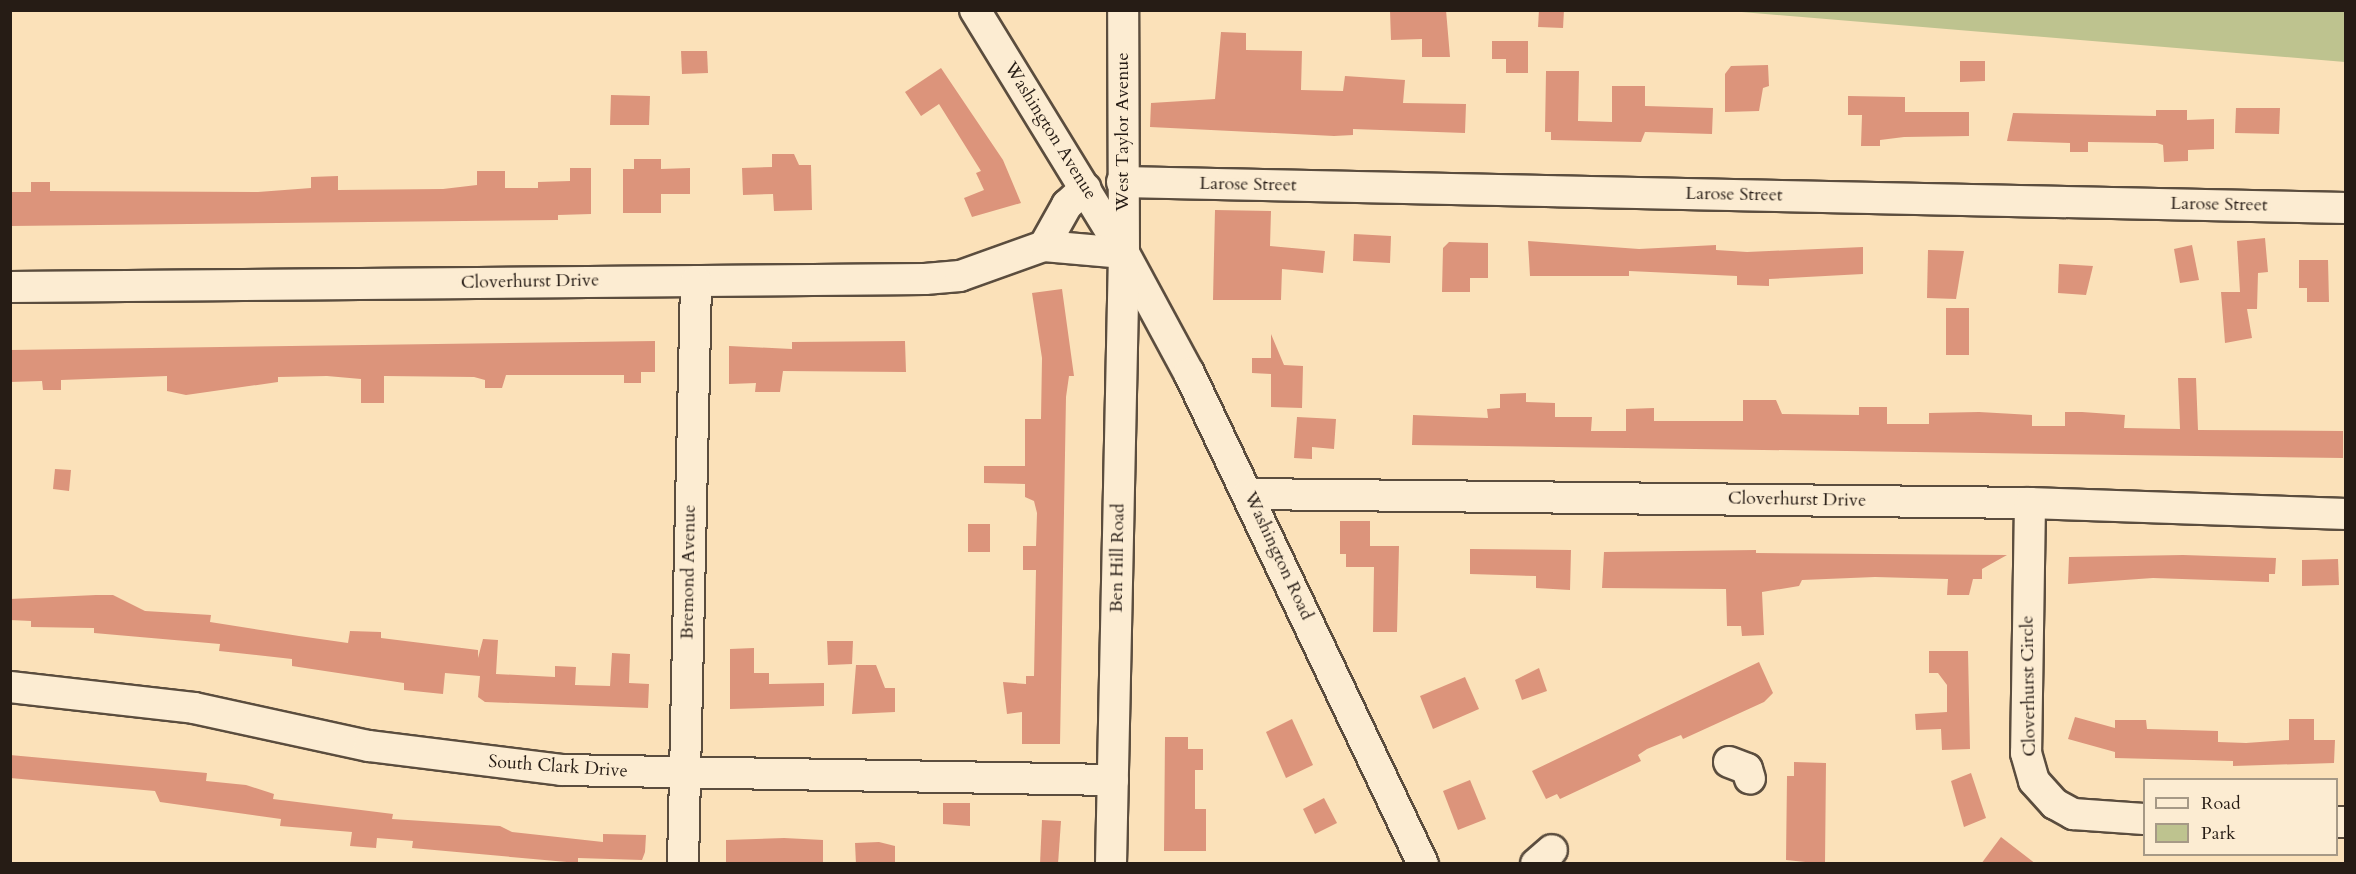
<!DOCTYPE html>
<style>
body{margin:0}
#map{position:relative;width:2356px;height:874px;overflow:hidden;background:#fbe1b9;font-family:Cardo,serif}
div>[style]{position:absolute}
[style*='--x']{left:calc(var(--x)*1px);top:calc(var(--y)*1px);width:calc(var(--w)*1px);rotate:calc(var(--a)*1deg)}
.green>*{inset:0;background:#bec38f}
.building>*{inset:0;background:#dc947b}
.roads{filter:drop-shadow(2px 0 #5b4d3e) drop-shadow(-2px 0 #5b4d3e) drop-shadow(0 2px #5b4d3e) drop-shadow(0 -2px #5b4d3e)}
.minor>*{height:30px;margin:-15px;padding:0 15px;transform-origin:15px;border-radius:15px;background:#fcecd2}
span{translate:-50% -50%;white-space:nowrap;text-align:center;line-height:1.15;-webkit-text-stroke:6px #fcecd2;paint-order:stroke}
.street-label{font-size:18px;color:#261c15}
.frame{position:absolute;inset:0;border:12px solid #261c15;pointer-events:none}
.legend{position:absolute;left:2143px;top:778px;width:195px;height:78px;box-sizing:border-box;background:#fcecd2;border:2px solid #a69986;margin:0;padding:8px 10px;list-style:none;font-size:18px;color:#261c15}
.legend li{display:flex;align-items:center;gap:12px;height:30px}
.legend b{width:30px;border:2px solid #a69986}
</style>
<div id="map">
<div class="green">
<i style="clip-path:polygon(1730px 11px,2345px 11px,2345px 62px)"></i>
</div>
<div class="building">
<i style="clip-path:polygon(1446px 10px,1450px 57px,1422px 57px,1422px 39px,1391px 40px,1390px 11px)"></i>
<i style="clip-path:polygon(1539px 10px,1564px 10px,1563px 28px,1538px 27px)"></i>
<i style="clip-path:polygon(1221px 32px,1246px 33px,1246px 50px,1302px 51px,1301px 90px,1343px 91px,1345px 76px,1405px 80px,1403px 103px,1466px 104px,1465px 133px,1353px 129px,1353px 135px,1334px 136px,1150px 127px,1151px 103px,1215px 99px)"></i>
<i style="clip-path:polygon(1492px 41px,1528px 41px,1528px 73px,1506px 73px,1506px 59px,1492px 59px)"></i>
<i style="clip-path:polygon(681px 51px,707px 51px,708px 73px,682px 74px)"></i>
<i style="clip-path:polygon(1960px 61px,1985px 61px,1985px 81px,1960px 82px)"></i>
<i style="clip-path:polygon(1768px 65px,1769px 86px,1763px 88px,1759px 111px,1725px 112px,1725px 74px,1731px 66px)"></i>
<i style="clip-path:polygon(941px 68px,1003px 160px,1021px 203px,972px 217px,964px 198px,984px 190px,976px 173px,981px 171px,939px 104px,921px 116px,905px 92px)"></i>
<i style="clip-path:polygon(1546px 71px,1579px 71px,1578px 121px,1612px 122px,1612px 86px,1645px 86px,1645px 106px,1713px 108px,1712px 134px,1645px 132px,1641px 142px,1551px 140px,1551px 132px,1545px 132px)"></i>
<i style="clip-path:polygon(611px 95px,650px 96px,649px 125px,610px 125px)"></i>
<i style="clip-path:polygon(1848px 96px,1905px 97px,1905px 112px,1969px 112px,1969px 136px,1904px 137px,1880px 140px,1880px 146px,1861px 146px,1862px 115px,1848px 115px)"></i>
<i style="clip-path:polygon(2236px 108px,2280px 108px,2279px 134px,2235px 133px)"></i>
<i style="clip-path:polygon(2156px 110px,2187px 110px,2187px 120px,2214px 119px,2214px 149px,2188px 150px,2188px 161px,2164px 162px,2163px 145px,2157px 143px,2088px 142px,2088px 152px,2070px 152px,2070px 143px,2007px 141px,2013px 113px,2156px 116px)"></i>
<i style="clip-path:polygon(772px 154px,794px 154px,799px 165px,811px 165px,812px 210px,774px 211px,773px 194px,743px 195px,742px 168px,772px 167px)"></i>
<i style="clip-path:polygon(634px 159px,661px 159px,661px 169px,690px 168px,690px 194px,661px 194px,661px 213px,623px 213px,623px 169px,634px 169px)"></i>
<i style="clip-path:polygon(570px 168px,591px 168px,591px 214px,558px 215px,558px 220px,10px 226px,10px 192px,31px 192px,31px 182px,50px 182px,50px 191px,258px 192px,311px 188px,311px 177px,338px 176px,338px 190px,443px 189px,477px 185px,477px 171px,505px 171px,505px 188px,538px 188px,538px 182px,570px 181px)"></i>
<i style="clip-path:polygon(1215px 210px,1271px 211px,1270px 246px,1325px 251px,1323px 273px,1282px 269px,1281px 300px,1213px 300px)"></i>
<i style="clip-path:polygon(1354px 234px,1391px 236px,1390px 263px,1353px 261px)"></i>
<i style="clip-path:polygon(2265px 238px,2268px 272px,2258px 273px,2257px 309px,2247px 309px,2252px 338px,2225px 343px,2221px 292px,2240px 292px,2237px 241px)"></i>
<i style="clip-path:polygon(1528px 241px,1639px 249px,1716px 245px,1716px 250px,1747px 252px,1863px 247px,1863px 274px,1769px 279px,1769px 286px,1737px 285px,1737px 276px,1629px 271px,1629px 276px,1530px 276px)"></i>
<i style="clip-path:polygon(1449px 242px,1488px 243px,1488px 278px,1470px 278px,1470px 292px,1442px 292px,1443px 248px)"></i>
<i style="clip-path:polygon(2192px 245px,2199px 280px,2180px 283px,2174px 249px)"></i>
<i style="clip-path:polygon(1928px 250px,1964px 251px,1956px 299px,1927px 298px)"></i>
<i style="clip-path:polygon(2299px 260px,2328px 260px,2329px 302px,2307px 302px,2307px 288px,2299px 288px)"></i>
<i style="clip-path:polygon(2059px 264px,2093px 266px,2086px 295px,2058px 293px)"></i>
<i style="clip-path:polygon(1062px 289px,1074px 376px,1069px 376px,1066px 397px,1060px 744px,1022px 744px,1022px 712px,1007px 714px,1003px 682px,1026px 684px,1026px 676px,1034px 676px,1036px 570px,1023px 570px,1023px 546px,1036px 546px,1037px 513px,1034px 501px,1025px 497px,1025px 484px,984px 483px,984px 466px,1025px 466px,1025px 419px,1041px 419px,1042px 358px,1032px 293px)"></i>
<i style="clip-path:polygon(1946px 308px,1969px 308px,1969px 355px,1946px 355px)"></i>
<i style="clip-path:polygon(1271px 334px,1284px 365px,1303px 366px,1302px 408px,1271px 407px,1271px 374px,1252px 373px,1252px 358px,1271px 358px)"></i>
<i style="clip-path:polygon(655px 341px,655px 372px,641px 372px,641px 383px,624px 383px,624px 375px,506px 375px,502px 388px,485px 388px,485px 380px,474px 377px,384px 376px,384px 403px,361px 403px,361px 379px,327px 376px,278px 377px,278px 382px,186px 395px,167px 391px,167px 376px,61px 380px,61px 390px,43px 390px,42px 381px,10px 382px,10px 350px)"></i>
<i style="clip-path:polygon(905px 341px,906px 372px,783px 371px,780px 392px,755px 392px,756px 383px,729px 384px,729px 346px,792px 349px,792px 342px)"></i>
<i style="clip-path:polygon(2178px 378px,2196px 378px,2198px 430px,2343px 431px,2343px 458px,1412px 445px,1413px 415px,1488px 418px,1487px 409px,1500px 408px,1500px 394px,1526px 393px,1526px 402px,1555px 403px,1555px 417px,1592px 417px,1591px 431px,1626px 431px,1626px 409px,1654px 408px,1654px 421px,1743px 421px,1743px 400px,1776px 400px,1782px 414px,1859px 415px,1859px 407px,1887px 407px,1887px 424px,1929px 424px,1929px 413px,1979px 412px,2032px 415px,2032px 426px,2065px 426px,2065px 412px,2082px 412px,2125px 415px,2124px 428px,2180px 429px)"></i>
<i style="clip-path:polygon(1297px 417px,1336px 419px,1334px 449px,1312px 447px,1312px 459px,1294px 458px)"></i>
<i style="clip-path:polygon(55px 469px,71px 470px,69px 491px,53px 489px)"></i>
<i style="clip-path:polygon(1340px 521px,1370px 521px,1370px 546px,1399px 546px,1397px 632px,1373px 632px,1374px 567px,1346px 567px,1346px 554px,1340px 554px)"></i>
<i style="clip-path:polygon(968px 524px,990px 524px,990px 552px,968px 552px)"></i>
<i style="clip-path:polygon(1470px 549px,1571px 550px,1570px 590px,1536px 588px,1536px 576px,1470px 574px)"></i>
<i style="clip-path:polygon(1756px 550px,1756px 553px,2007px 555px,1982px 569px,1982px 579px,1973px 579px,1969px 595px,1947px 595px,1948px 579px,1875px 577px,1802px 580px,1799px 586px,1762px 592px,1764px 635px,1742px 636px,1741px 626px,1727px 626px,1726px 589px,1602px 588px,1604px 552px)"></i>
<i style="clip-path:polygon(2183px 555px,2276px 558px,2275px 574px,2269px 574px,2269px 582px,2153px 578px,2068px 584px,2069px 557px)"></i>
<i style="clip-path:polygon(2338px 559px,2339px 585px,2302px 586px,2302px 560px)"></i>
<i style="clip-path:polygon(96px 595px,113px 595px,145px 611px,211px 615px,210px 622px,299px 636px,348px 643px,350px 631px,381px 632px,381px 638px,478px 650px,478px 658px,483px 639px,498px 640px,496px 674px,555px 677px,555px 666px,576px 667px,575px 685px,610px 686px,612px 653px,630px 654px,629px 683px,649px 684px,648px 708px,485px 702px,478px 697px,480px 676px,445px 673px,443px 694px,404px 690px,404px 683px,292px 666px,292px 659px,219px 651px,220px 644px,94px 633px,94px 628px,31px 627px,31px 621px,10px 620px,10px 599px)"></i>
<i style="clip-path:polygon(827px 641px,853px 641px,852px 664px,828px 665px)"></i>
<i style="clip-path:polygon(754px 648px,754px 673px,769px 673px,769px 684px,824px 683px,824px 706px,730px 709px,730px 649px)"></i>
<i style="clip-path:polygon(1929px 651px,1968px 651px,1970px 749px,1942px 750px,1941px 729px,1916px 730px,1915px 714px,1947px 712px,1947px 685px,1938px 673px,1929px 673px)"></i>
<i style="clip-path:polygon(1759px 662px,1773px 693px,1764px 702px,1683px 739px,1681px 735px,1647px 749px,1638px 755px,1641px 761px,1560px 799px,1557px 794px,1546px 799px,1532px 771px)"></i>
<i style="clip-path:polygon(856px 665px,876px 665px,885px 688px,895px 688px,895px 712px,852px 714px)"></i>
<i style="clip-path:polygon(1539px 668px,1547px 691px,1522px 700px,1515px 680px)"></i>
<i style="clip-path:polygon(1465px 677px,1479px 709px,1433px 729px,1420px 696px)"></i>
<i style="clip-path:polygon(2075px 717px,2115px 728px,2115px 720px,2146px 720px,2147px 729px,2218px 731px,2218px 742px,2246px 743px,2289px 740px,2289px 719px,2314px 719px,2314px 740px,2335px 740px,2334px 763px,2233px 766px,2233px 761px,2115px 758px,2115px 752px,2068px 739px)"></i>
<i style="clip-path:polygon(1292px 719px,1313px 765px,1286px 778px,1266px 732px)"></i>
<i style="clip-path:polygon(1165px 737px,1188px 737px,1188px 749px,1203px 749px,1203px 770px,1195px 770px,1195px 809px,1206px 809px,1206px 851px,1164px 851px)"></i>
<i style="clip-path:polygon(10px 755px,207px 773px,206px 781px,246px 785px,274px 794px,273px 799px,393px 814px,392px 819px,500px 826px,512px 832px,603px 842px,603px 834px,646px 835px,645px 852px,642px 860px,578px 858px,578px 863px,412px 848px,413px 841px,377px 838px,376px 848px,350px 846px,352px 832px,280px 826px,281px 819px,160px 802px,155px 791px,10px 778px)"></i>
<i style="clip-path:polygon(1794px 762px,1826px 763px,1825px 864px,1786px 860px,1787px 776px,1794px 776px)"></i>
<i style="clip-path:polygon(1971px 773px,1986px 818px,1964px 827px,1951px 781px)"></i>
<i style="clip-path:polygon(1470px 780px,1486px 819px,1458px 830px,1443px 791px)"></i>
<i style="clip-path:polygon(1324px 798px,1337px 823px,1315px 834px,1303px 809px)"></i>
<i style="clip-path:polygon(943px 803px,970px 803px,970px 826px,943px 824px)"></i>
<i style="clip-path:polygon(1042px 820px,1061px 821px,1058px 864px,1040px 864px)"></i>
<i style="clip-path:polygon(2001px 837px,2036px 864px,1981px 864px)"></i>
<i style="clip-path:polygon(784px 838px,823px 840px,823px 864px,726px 864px,726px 840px)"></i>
<i style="clip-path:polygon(879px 842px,895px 846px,895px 864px,856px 864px,855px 843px)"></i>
</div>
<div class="roads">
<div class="minor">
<i style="--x:975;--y:10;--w:285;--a:58.5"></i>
<i style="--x:1124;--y:253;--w:136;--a:61.6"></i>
<i style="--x:1189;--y:373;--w:544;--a:64.52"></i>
<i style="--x:1122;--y:182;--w:1224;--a:1.22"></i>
<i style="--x:1044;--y:246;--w:47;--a:-60.7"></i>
<i style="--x:1067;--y:205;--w:25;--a:-42"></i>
<i style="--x:10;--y:287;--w:915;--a:-0.5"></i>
<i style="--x:925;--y:279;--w:35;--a:-5"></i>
<i style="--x:960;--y:276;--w:89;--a:-19.7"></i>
<i style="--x:1044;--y:246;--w:80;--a:5"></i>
<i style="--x:1248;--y:494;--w:782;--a:0.66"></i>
<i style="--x:2030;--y:503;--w:316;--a:2"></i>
<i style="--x:2030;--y:503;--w:250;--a:90.9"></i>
<i style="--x:2026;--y:753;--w:29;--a:74"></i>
<i style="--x:2034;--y:781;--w:31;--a:48"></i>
<i style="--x:2055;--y:804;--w:21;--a:29"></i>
<i style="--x:2073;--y:814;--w:71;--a:4"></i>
<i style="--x:10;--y:687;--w:185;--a:6.5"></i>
<i style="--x:194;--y:708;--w:179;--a:12.3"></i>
<i style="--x:369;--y:746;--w:193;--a:7.1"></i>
<i style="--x:561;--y:770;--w:552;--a:1.04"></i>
<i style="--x:1729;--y:762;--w:19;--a:21"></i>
<i style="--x:1747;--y:769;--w:10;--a:73"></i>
<i style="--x:2336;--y:822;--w:10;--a:0"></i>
<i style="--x:683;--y:864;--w:583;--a:-88.72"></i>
<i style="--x:1111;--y:864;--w:611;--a:-88.78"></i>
<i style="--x:1124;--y:253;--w:243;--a:-90.2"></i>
<i style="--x:1536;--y:864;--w:21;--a:-41"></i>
</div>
</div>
<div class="street-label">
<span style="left:1050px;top:131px;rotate:58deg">Washington Avenue</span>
<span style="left:1123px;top:132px;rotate:-90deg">West Taylor Avenue</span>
<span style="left:1248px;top:185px;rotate:1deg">Larose Street</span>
<span style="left:1734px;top:195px;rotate:1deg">Larose Street</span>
<span style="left:2219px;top:205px;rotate:1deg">Larose Street</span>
<span style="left:530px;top:282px;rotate:-1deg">Cloverhurst Drive</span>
<span style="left:1797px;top:500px;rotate:1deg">Cloverhurst Drive</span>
<span style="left:1278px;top:556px;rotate:65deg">Washington Road</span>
<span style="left:1118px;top:558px;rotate:-89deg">Ben Hill Road</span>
<span style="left:689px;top:572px;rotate:-89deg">Bremond Avenue</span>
<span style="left:2029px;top:686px;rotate:-91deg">Cloverhurst Circle</span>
<span style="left:558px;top:767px;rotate:4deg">South Clark Drive</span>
</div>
<div class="frame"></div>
<ul class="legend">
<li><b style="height:8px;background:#fcecd2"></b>Road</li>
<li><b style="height:16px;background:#bec38f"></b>Park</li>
</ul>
</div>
